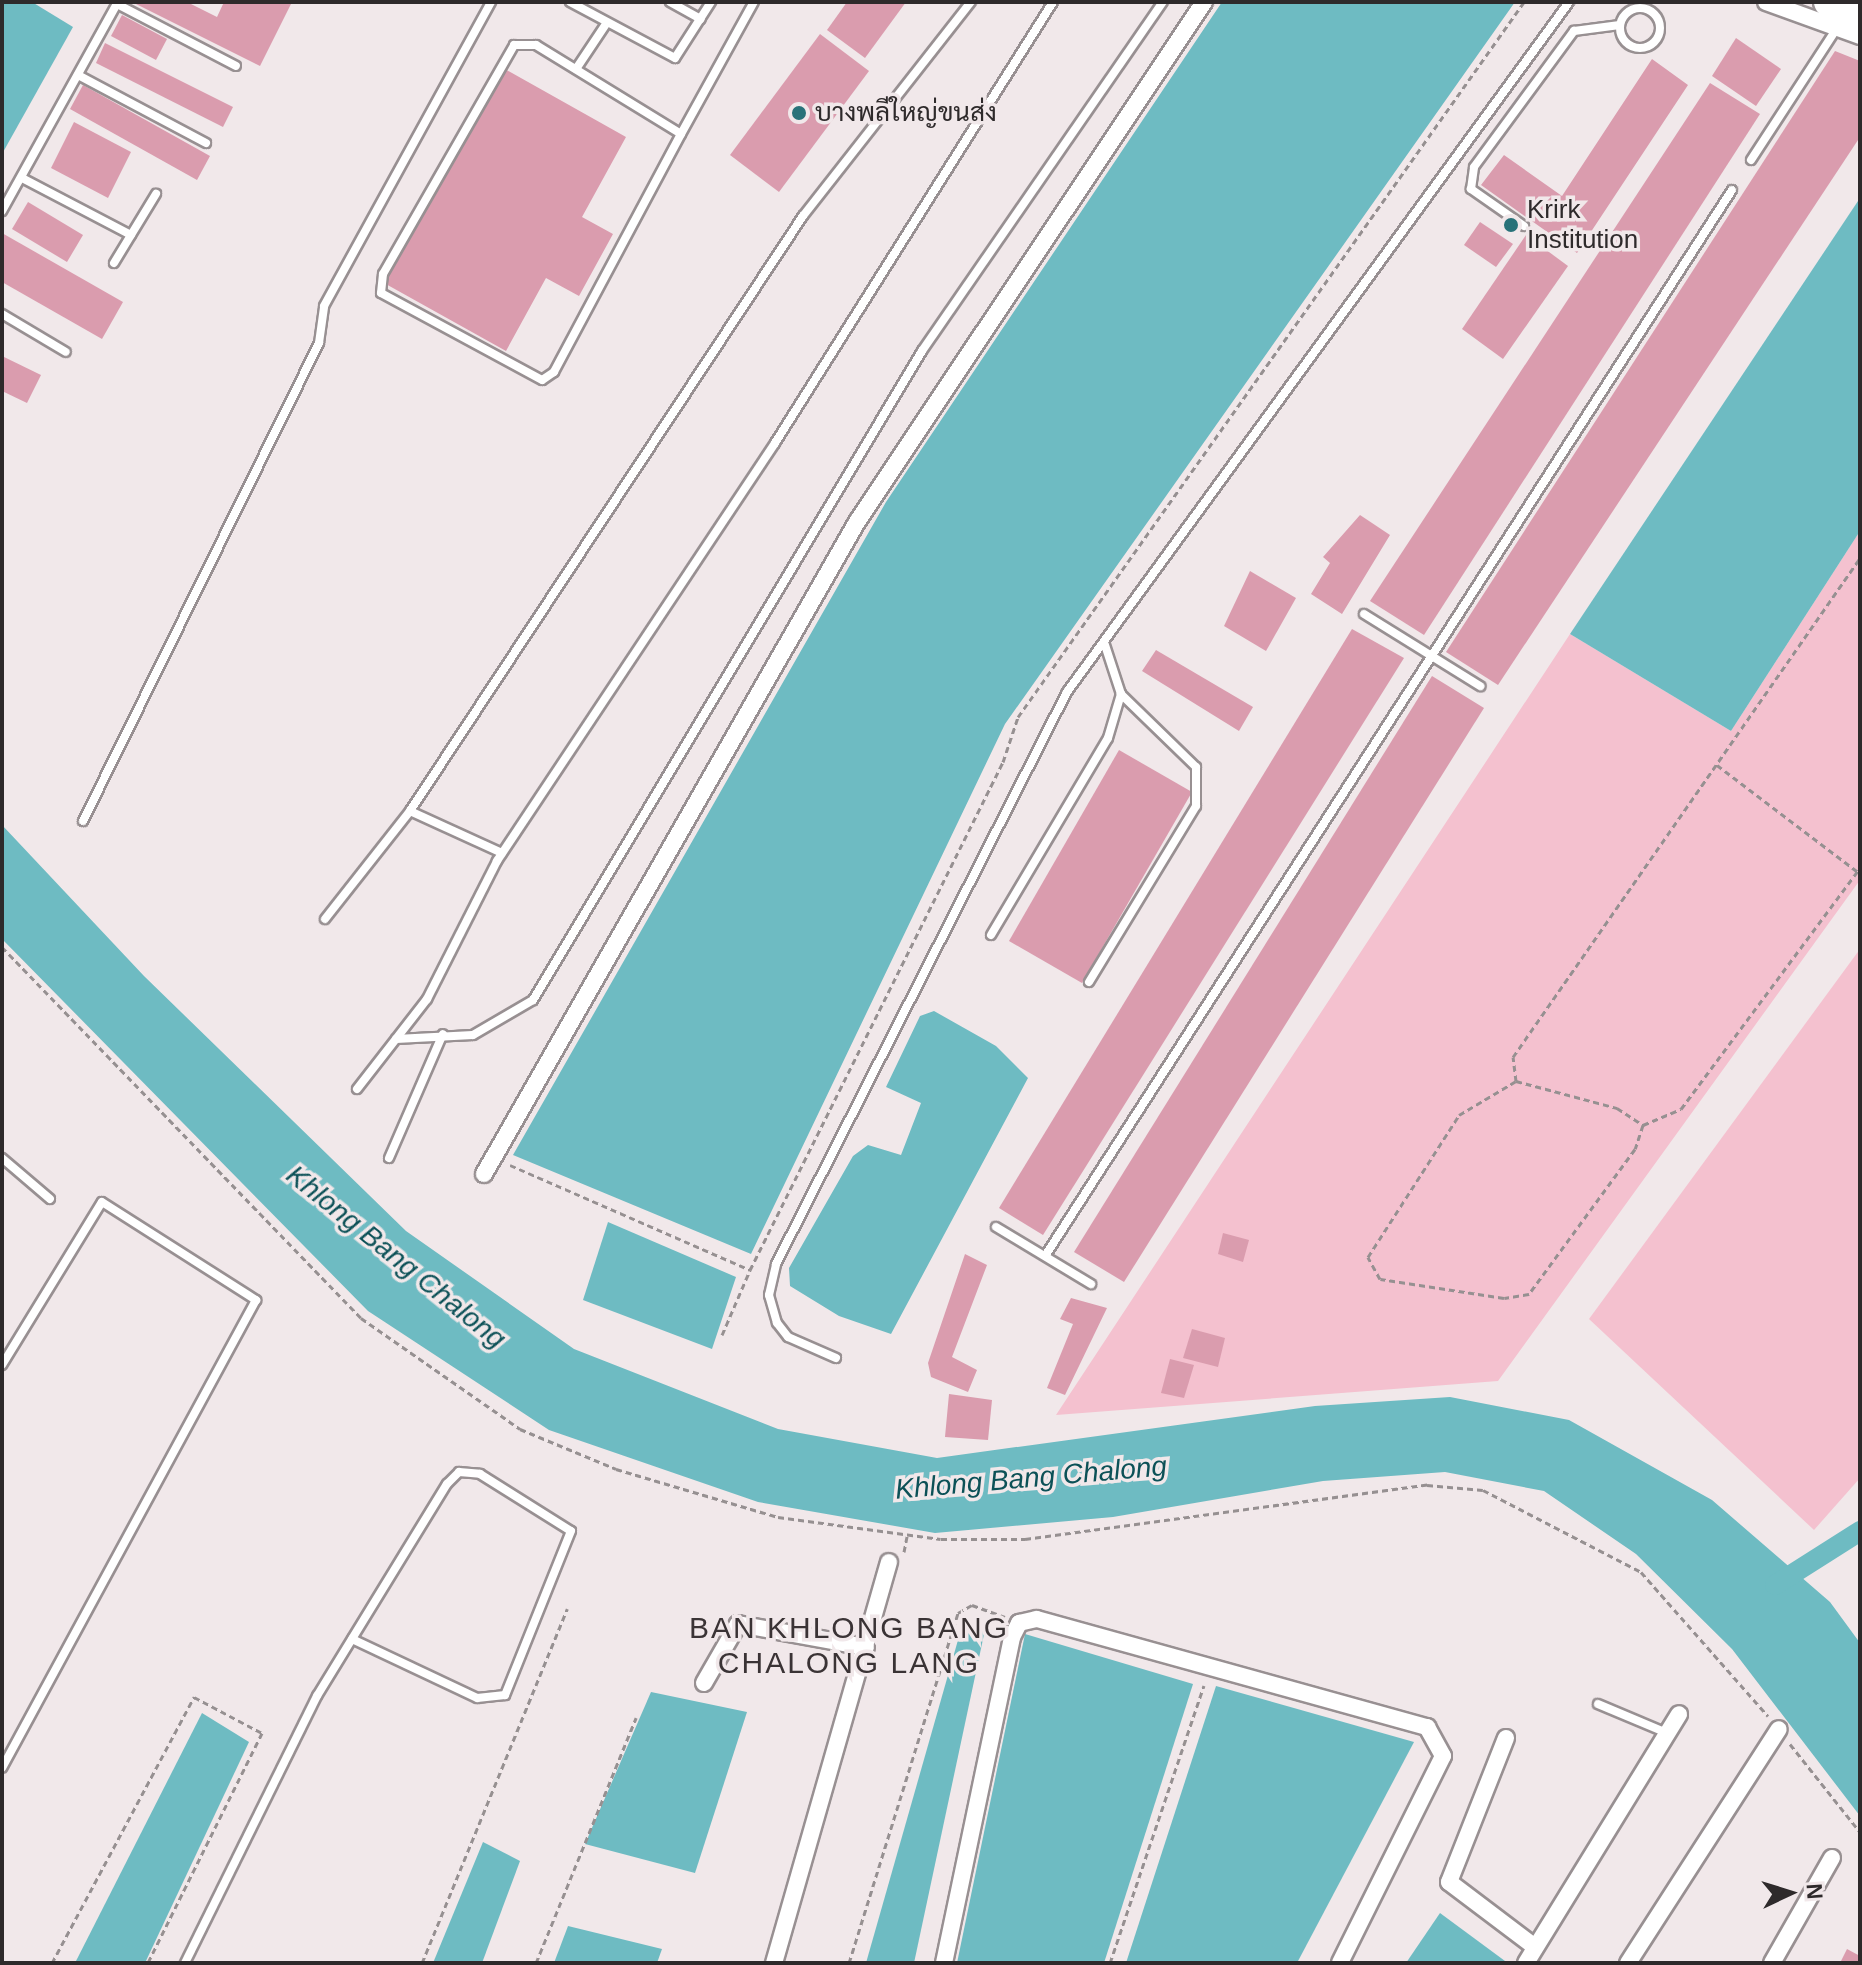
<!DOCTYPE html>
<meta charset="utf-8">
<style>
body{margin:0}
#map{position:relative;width:1862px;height:1965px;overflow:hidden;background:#f1e8ea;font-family:Arial,Sarabun,sans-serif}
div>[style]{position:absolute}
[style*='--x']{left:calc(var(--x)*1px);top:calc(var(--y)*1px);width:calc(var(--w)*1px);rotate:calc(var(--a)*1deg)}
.green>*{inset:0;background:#f4c1cf}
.water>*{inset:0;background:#6ebbc2}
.canal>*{height:20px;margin:-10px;padding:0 10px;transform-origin:10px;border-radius:10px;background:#6ebbc2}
.building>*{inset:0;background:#da9cae}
.path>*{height:3px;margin-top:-1.5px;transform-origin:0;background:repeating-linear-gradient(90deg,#969091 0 6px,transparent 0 10px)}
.roads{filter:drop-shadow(2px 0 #989092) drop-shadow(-2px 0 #989092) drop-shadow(0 2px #989092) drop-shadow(0 -2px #989092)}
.service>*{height:8px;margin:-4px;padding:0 4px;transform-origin:4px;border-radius:4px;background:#fff}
.service>.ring{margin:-4px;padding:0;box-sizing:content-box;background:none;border:8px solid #fff;border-radius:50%}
.minor>*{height:16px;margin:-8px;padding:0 8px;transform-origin:8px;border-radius:8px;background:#fff}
.motorway>*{height:30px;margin:-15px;padding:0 15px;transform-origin:15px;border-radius:15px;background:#fff}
.dots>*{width:22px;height:22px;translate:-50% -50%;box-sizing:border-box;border:4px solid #f1e8ea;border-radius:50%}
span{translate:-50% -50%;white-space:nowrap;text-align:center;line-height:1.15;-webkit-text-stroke:7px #f1e8ea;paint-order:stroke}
.poi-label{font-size:26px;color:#2e2a2b}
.left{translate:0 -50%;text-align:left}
.water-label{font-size:28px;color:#0c5157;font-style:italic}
.quarter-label{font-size:30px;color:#3a3335;letter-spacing:2px}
.frame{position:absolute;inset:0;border:4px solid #2e2a2b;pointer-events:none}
.north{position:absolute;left:1750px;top:1853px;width:80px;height:80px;-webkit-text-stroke:6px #f1e8ea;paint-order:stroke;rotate:86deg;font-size:22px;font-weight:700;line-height:32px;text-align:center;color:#2e2a2b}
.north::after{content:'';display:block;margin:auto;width:28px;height:36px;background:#2e2a2b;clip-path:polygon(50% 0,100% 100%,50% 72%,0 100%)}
</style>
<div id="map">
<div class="green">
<i style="clip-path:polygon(1860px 531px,1860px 880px,1498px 1381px,1056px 1415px,1570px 634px,1731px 731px)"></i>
<i style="clip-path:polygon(1860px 949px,1860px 1478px,1814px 1530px,1589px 1319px)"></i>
</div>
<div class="water">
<i style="clip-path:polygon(2px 2px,32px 2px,73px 27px,2px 154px)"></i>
<i style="clip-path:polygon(1222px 2px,1515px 2px,1005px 724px,751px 1254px,513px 1155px,886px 502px)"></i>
<i style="clip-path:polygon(1860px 198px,1860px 531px,1731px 731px,1570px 634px)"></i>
<i style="clip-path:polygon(2px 825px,144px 976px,406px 1231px,574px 1349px,778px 1429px,937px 1458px,1315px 1406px,1450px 1397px,1569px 1420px,1712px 1500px,1830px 1602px,1860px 1643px,1860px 1816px,1732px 1649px,1636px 1554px,1544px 1491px,1445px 1472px,1323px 1481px,1113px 1517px,935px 1533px,758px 1502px,549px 1430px,368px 1311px,2px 939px)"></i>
<i style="clip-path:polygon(934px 1011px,996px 1046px,1028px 1078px,891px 1334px,839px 1316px,790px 1286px,789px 1268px,853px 1156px,868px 1145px,901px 1155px,921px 1103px,886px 1087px,920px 1016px)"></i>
<i style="clip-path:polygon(608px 1222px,736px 1277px,712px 1349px,583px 1300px)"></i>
<i style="clip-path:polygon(986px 1625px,914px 1963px,866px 1963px,960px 1633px)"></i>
<i style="clip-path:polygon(1025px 1634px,1193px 1684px,1104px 1963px,957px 1963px)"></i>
<i style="clip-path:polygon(1216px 1686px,1414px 1742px,1297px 1963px,1126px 1963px)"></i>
<i style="clip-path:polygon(651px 1692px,747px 1712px,695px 1873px,585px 1844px)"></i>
<i style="clip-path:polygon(202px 1713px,249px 1742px,145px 1963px,75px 1963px)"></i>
<i style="clip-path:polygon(483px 1842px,520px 1861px,482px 1963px,433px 1963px)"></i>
<i style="clip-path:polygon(1440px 1913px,1505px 1961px,1503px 1963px,1406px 1963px)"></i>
<i style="clip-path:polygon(568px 1926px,662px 1949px,657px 1963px,554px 1963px)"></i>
</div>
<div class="canal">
<i style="--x:1775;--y:1585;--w:101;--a:-32.4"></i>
</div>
<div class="building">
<i style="clip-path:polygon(132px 2px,187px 2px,217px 17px,224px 2px,292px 2px,260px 66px)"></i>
<i style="clip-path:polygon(847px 2px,906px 2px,865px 58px,827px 30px)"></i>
<i style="clip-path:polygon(122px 15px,167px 39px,156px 60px,111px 36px)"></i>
<i style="clip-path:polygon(820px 34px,869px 71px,779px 192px,730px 155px)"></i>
<i style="clip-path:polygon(1736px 38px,1781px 69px,1756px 106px,1712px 76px)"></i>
<i style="clip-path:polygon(105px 43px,233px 107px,223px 127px,96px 63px)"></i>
<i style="clip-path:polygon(1835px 51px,1860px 61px,1860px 137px,1498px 685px,1446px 652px)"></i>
<i style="clip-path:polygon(1652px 59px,1688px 85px,1577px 253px,1481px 185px,1504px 155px,1562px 196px)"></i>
<i style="clip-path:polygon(503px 68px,626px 137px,582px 217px,613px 234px,579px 296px,546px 278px,506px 351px,384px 283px)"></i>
<i style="clip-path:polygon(1710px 83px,1760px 114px,1424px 635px,1370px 601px)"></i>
<i style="clip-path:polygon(83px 85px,210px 156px,197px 180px,70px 109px)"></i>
<i style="clip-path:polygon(74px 122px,131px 152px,108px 198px,51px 168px)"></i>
<i style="clip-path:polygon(28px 202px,83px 235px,67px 262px,12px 229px)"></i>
<i style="clip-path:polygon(1480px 222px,1513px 244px,1496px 267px,1464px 245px)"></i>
<i style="clip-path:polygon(2px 233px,123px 302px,102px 339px,2px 282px)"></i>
<i style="clip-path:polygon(1526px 235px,1568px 266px,1503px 359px,1462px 329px)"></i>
<i style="clip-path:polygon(2px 356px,41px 375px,27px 403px,2px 391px)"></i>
<i style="clip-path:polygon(1360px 515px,1390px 535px,1342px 614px,1311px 594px,1330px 563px,1323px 557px)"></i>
<i style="clip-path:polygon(1250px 571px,1296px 598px,1266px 651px,1224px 626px)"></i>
<i style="clip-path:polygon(1352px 629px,1404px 658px,1043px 1235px,999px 1208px)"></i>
<i style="clip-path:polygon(1156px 650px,1253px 707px,1239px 731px,1142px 671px)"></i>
<i style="clip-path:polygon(1432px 676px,1484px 708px,1124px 1282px,1074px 1252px)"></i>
<i style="clip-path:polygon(1119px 750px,1192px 792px,1082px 983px,1009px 941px)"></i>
<i style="clip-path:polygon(1223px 1233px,1249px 1240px,1243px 1262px,1218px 1254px)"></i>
<i style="clip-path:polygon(965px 1254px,987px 1265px,952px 1357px,977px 1370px,968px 1392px,931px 1377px,928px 1363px)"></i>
<i style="clip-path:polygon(1071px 1298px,1107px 1308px,1065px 1395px,1047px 1388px,1073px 1324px,1060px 1319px)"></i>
<i style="clip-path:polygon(1192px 1329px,1225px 1338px,1218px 1367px,1183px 1358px)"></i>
<i style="clip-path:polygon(1170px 1359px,1194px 1365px,1184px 1398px,1161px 1393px)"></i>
<i style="clip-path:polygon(949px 1394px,992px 1400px,988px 1440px,945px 1437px)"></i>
<i style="clip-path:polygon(1847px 1949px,1860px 1956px,1860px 1963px,1840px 1963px)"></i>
</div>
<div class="path">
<i style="--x:1717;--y:765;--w:177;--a:37.2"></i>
<i style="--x:2;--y:947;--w:516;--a:45.94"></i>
<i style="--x:361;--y:1318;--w:194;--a:34.9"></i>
<i style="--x:520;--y:1429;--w:104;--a:22.6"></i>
<i style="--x:616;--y:1469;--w:169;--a:16.5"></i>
<i style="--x:778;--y:1517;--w:164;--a:7.7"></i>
<i style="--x:941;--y:1539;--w:84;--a:0"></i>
<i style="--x:1025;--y:1539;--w:406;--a:-7.7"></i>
<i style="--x:1427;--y:1485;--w:56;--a:5.1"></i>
<i style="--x:1483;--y:1490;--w:178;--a:27.4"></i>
<i style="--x:1641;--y:1572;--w:192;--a:48.6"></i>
<i style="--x:1516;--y:1081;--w:105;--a:15"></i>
<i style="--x:1617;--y:1108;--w:31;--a:33"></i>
<i style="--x:1643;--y:1125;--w:25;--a:108"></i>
<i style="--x:1635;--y:1149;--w:180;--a:126.2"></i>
<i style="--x:1529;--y:1294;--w:25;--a:171"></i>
<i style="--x:1504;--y:1298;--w:125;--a:-171.3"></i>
<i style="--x:1380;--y:1279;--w:25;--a:-119"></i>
<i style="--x:1368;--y:1257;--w:169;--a:-57.3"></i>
<i style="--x:1459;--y:1115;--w:66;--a:-30.8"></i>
<i style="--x:1516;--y:1081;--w:24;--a:-97"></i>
<i style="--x:1513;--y:1057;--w:608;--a:-55.19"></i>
<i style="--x:1643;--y:1125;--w:41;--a:-22.8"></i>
<i style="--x:1681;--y:1109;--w:300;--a:-53.4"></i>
<i style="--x:510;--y:1165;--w:262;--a:23.6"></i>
<i style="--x:750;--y:1270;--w:568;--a:-63.53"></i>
<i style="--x:1003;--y:762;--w:47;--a:-71.6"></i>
<i style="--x:1018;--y:717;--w:876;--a:-54.71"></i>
<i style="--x:722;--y:1335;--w:71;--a:-66.7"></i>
<i style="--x:904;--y:1552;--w:16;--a:-79"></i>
<i style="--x:1790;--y:1744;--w:112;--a:51.5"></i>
<i style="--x:52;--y:1963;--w:302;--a:-61.9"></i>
<i style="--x:194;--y:1697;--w:77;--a:27.9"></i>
<i style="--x:262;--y:1733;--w:257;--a:116.4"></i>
<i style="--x:422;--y:1963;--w:383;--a:-67.7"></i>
<i style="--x:536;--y:1963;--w:265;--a:-67.8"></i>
<i style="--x:849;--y:1963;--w:367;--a:-72.7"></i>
<i style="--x:958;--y:1613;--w:16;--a:-30"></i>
<i style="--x:972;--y:1605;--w:35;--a:20"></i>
<i style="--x:1110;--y:1963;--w:293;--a:-71.3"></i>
</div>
<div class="roads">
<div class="service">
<i style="--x:570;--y:2;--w:119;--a:28.1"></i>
<i style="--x:675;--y:58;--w:67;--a:-57.3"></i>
<i style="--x:670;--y:2;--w:35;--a:29"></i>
<i style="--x:117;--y:4;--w:134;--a:27.5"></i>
<i class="ring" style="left:1620px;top:8px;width:32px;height:32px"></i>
<i style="--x:576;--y:69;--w:54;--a:-56.3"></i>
<i style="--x:78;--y:75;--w:145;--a:28"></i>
<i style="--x:681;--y:134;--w:270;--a:118.1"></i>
<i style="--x:554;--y:372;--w:14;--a:146"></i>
<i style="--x:542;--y:380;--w:183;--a:-151.6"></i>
<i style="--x:381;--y:293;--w:19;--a:-84"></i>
<i style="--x:383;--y:274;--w:264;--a:-60.2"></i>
<i style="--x:514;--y:45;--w:22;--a:0"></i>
<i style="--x:536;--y:45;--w:170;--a:31.5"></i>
<i style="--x:681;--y:134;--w:151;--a:-61.1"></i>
<i style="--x:1751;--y:160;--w:158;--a:-56.9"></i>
<i style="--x:22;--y:178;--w:123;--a:27.6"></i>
<i style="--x:2;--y:211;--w:239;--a:-61"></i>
<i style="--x:1524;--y:226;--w:65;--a:-145.1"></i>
<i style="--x:1471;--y:189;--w:22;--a:-82"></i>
<i style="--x:1474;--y:167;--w:169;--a:-53.7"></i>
<i style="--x:1574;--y:31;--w:46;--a:-7.4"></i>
<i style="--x:114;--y:263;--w:81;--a:-58.7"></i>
<i style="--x:2;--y:314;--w:74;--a:30.7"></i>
<i style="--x:1364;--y:614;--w:137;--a:31.8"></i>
<i style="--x:410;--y:811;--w:101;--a:24.5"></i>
<i style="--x:83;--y:821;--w:533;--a:-63.72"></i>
<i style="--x:319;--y:343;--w:37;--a:-82"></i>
<i style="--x:324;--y:306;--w:347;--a:-61.2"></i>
<i style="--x:325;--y:919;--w:137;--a:-51.8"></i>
<i style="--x:410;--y:811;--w:713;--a:-56.56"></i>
<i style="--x:803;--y:216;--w:272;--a:-51.9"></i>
<i style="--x:991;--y:935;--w:229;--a:-59.3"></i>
<i style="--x:1108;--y:738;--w:46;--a:-73.5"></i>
<i style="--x:1089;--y:982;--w:206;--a:-58.7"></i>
<i style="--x:1196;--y:806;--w:39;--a:-90"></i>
<i style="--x:1196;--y:767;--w:105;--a:-135.8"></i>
<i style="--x:1121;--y:694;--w:52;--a:-108.1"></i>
<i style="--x:396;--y:1039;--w:77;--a:-3"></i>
<i style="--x:473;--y:1035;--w:69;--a:-30.3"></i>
<i style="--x:533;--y:1000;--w:757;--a:-59.06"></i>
<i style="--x:922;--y:351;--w:424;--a:-55.4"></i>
<i style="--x:357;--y:1089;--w:114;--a:-52.1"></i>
<i style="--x:427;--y:999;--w:155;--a:-63.1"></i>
<i style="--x:497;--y:861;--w:502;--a:-56.37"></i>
<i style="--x:775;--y:443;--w:521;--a:-57.77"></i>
<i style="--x:2;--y:1158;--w:63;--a:40.5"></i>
<i style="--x:389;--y:1158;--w:135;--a:-66.5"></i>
<i style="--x:996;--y:1227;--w:111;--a:31"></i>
<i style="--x:1045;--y:1256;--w:1268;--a:-57.2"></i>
<i style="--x:836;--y:1358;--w:52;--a:-156.4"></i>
<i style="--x:788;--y:1337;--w:18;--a:-128"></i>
<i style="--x:777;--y:1323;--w:29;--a:-106"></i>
<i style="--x:769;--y:1295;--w:32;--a:-77"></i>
<i style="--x:776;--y:1264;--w:642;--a:-63.04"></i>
<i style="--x:1067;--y:692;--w:853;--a:-53.96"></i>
<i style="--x:2;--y:1365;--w:191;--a:-58.5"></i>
<i style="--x:102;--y:1202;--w:183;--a:32.5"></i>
<i style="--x:256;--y:1300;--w:532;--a:118.49"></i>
<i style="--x:1598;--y:1704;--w:75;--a:22.8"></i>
<i style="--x:185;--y:1963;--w:298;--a:-63.7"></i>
<i style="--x:317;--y:1696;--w:249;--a:-58.5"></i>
<i style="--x:447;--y:1484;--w:17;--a:-45"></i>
<i style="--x:459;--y:1472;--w:21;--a:5"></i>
<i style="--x:480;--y:1474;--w:107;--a:32.1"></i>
<i style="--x:571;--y:1531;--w:177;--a:111.9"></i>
<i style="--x:505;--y:1695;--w:28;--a:174"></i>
<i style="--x:477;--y:1698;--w:138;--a:-154.7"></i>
</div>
<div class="minor">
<i style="--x:1766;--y:2;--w:100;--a:19.9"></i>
<i style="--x:484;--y:1174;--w:751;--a:-60.23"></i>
<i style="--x:857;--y:522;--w:625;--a:-56.28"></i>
<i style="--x:704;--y:1683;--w:68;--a:-60"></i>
<i style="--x:738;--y:1624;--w:130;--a:10.2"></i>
<i style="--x:1506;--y:1738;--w:155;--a:111.6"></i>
<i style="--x:1449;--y:1882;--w:108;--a:37.1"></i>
<i style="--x:774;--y:1963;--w:417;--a:-74"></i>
<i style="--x:944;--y:1963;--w:333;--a:-78.2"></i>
<i style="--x:1012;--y:1637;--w:16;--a:-63"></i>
<i style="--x:1019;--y:1623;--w:18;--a:-13"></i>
<i style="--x:1037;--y:1619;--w:405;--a:15.5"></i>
<i style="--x:1427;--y:1727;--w:33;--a:61"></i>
<i style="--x:1443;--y:1756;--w:231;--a:116.5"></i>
<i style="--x:1526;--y:1963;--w:292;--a:-58.4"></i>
<i style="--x:1628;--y:1963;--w:278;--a:-57.2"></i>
<i style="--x:1772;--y:1963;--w:121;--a:-60.3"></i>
</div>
<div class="motorway">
<i style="--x:1829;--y:2;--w:33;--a:21"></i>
</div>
</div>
<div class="dots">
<i style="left:799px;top:113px;background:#287279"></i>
<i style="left:1511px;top:225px;background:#287279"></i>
</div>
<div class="poi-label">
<span class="left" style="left:815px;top:113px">บางพลีใหญ่ขนส่ง</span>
<span class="left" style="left:1527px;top:225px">Krirk<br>Institution</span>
</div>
<div class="water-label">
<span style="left:396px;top:1257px;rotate:39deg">Khlong Bang Chalong</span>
<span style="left:1031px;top:1478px;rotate:-5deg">Khlong Bang Chalong</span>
</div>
<div class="quarter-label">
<span style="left:849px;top:1645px">BAN KHLONG BANG<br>CHALONG LANG</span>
</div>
<div class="frame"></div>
<div class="north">N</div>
</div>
